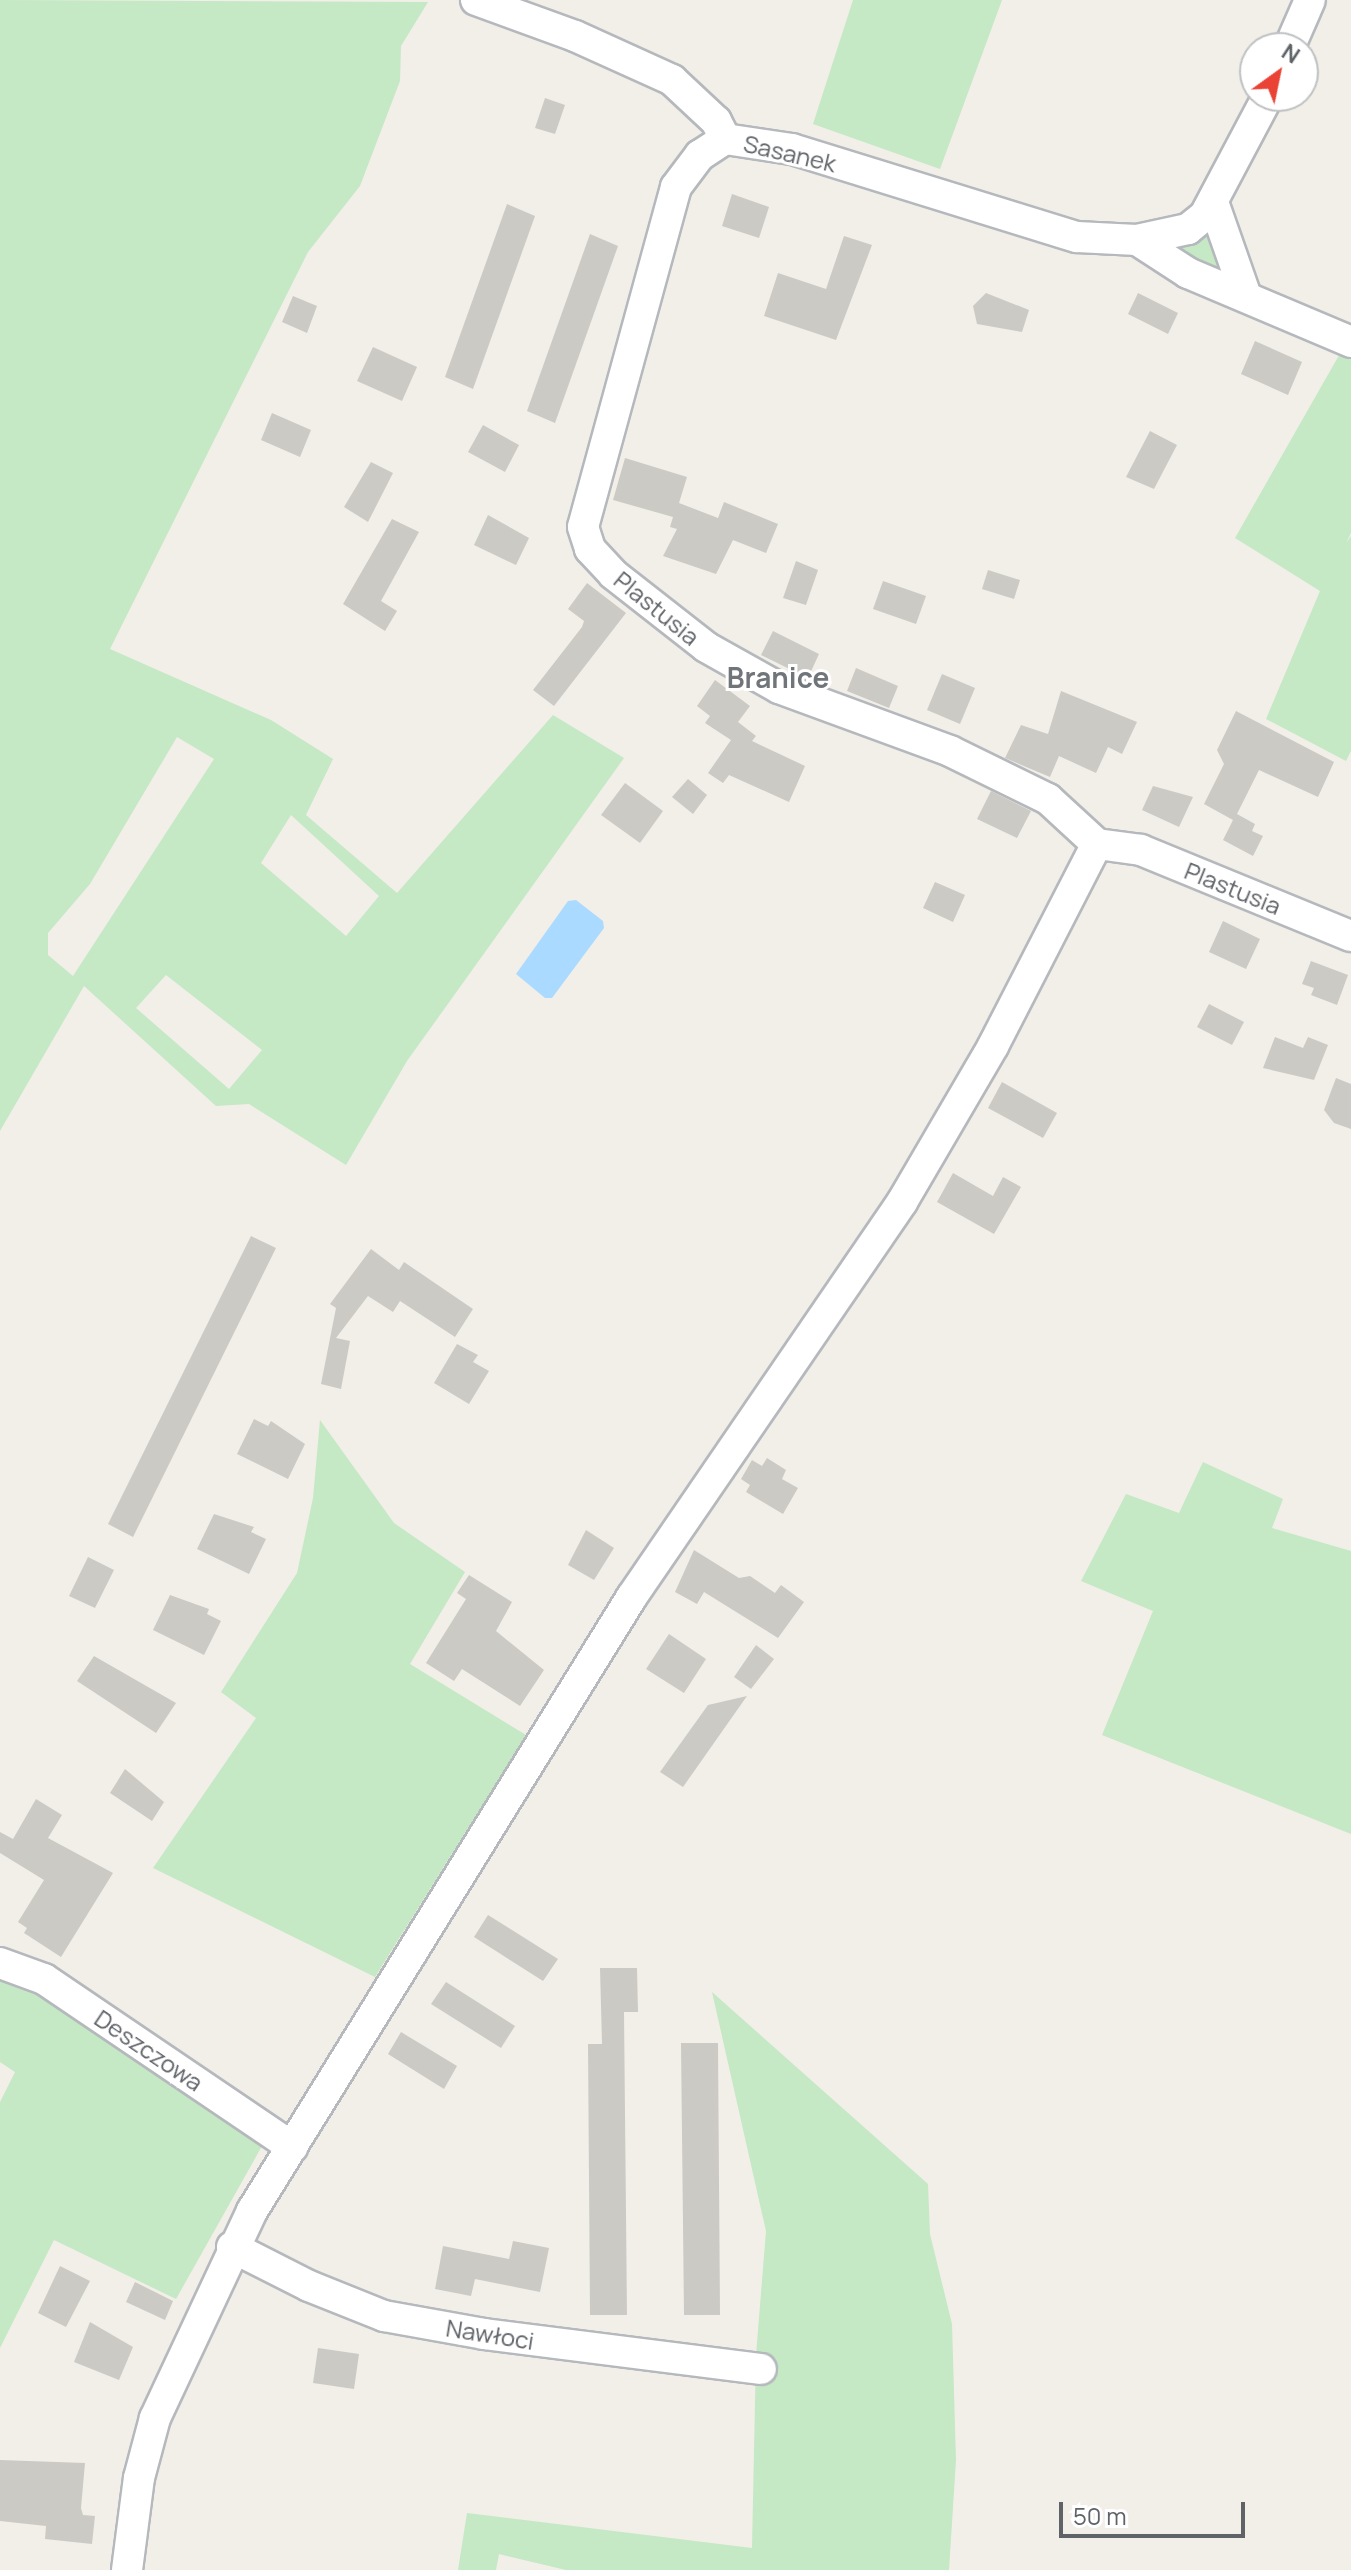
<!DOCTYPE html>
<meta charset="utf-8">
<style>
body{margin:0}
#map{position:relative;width:1351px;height:2570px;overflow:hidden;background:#f1efe8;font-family:Manrope,sans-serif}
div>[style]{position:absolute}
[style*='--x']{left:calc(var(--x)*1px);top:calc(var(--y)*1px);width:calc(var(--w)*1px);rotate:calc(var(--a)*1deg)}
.green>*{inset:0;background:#c5e8c5}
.water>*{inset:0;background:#aadaff}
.building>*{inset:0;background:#cccac5}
.roads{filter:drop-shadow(2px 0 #b5b8bc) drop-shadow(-2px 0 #b5b8bc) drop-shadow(0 2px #b5b8bc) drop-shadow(0 -2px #b5b8bc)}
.minor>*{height:30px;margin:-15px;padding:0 15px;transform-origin:15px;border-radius:15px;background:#fff}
span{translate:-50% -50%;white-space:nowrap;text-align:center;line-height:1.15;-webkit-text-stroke:6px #fff;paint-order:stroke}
.street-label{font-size:24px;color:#5f6368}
.quarter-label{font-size:28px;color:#70757a;font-weight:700}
.north{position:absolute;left:1239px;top:32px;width:80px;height:80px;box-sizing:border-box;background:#fff;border:2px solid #bfc1c3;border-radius:50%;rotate:33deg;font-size:22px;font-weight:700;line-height:32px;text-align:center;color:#5f6368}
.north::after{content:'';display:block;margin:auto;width:28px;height:36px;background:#ea4335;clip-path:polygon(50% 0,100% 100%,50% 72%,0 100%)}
.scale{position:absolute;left:1059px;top:2502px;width:186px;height:36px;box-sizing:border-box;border:4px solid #5f6368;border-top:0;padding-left:10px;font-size:24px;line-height:28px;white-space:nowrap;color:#5f6368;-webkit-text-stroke:6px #fff;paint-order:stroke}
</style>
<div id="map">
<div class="green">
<i style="clip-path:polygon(evenodd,0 0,428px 2px,401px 46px,400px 81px,360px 186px,308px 252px,110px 649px,271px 720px,333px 759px,306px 815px,397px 893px,553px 715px,624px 758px,407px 1061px,346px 1165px,249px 1104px,216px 1106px,84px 986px,0 1131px,0 0,177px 737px,214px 759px,73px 976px,48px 955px,48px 933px,90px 884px,177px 737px,0 0,291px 815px,379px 896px,346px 936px,261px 863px,291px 815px,0 0,166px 975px,262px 1050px,229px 1089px,136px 1008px,166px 975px)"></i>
<i style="clip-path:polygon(853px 0,1002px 0,940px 169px,813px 124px)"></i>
<i style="clip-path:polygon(1209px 220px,1224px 265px,1218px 279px,1175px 258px,1176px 247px)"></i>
<i style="clip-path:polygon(1342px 350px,1351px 352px,1351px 533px,1346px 543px,1351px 536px,1351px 751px,1346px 761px,1266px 719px,1320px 591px,1235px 538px)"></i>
<i style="clip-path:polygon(320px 1420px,394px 1523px,465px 1572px,410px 1664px,526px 1735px,375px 1977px,153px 1868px,256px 1718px,221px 1692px,297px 1573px,313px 1498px)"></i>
<i style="clip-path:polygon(1203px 1462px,1283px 1499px,1272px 1528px,1351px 1551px,1351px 1834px,1102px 1735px,1153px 1611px,1081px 1581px,1126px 1494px,1179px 1513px)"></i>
<i style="clip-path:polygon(0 1975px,46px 1989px,262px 2146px,176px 2299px,54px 2240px,0 2348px,0 2102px,15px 2072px,0 2062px)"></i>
<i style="clip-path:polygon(712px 1992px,928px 2184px,930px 2234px,952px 2324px,956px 2460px,949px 2570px,566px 2570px,499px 2554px,496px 2570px,458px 2570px,467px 2513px,752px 2548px,756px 2355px,766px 2231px)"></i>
</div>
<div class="water">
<i style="clip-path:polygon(576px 900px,603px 921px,604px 928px,552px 998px,545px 998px,516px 974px,568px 901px)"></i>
</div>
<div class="building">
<i style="clip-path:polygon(545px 98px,565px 105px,555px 134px,535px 128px)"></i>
<i style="clip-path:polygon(732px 194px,769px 207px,759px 238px,722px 226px)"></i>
<i style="clip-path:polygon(507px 204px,535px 216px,473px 389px,445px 377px)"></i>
<i style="clip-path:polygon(590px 234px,618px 246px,555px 423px,527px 411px)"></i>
<i style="clip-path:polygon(844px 236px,872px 245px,836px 340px,764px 316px,778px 273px,826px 289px)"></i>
<i style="clip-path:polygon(986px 293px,1029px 310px,1022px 332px,977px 324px,973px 306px)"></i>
<i style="clip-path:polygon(1138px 293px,1178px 313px,1168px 334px,1128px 314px)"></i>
<i style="clip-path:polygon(293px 296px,317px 306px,307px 333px,282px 322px)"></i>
<i style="clip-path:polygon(1255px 341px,1302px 362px,1288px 395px,1241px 374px)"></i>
<i style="clip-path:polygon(373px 347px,417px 367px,402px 401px,357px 381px)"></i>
<i style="clip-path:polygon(272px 413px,311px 430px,300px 457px,261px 440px)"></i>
<i style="clip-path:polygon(483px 425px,519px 445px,505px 472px,468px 452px)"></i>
<i style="clip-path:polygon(1150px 431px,1177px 445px,1154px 489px,1126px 477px)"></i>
<i style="clip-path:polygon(625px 458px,687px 477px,679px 503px,718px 518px,724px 502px,778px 524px,766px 553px,733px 540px,716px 574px,663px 556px,677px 529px,670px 527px,673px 517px,613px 500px)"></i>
<i style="clip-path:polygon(371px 462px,393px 473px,368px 522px,344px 507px)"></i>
<i style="clip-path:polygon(488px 515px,529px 538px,516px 565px,474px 545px)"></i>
<i style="clip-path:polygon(392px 519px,419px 532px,381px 601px,397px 611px,385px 631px,343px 604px)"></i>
<i style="clip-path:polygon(796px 561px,818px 570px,806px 605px,783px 598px)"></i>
<i style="clip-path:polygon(988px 570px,1020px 580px,1014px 599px,982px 589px)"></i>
<i style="clip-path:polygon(883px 581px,926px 596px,916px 624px,873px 609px)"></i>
<i style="clip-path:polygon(587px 583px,626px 613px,554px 706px,533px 690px,582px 627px,584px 621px,568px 609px)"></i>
<i style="clip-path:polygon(773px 631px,819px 654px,808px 678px,761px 655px)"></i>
<i style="clip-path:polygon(856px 668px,898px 686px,889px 708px,847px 691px)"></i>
<i style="clip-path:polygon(942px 674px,975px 688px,960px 724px,927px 710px)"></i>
<i style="clip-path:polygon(715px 680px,750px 706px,738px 722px,756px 736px,752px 741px,805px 766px,789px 802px,729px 775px,723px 783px,708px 773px,731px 740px,705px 723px,710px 716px,697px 706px)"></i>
<i style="clip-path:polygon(1061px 691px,1137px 722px,1122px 754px,1108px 747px,1096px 773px,1059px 756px,1050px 777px,1005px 758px,1021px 725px,1048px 734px)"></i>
<i style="clip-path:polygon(1236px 711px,1334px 762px,1318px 797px,1259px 770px,1237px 814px,1255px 824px,1252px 831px,1263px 836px,1253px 856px,1223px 840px,1233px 820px,1204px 804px,1224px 764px,1217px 750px)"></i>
<i style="clip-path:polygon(688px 779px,707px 795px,693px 814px,672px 797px)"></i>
<i style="clip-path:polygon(625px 783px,663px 811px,640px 843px,601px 815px)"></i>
<i style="clip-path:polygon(1153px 786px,1193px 797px,1179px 827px,1142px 810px)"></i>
<i style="clip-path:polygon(991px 791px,1031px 811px,1017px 838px,977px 819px)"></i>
<i style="clip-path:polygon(935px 882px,965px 895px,953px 922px,923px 908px)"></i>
<i style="clip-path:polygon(1223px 921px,1260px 939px,1246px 969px,1209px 952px)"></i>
<i style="clip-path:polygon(1311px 961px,1348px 975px,1337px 1005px,1311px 995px,1314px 988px,1302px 984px)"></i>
<i style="clip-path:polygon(1209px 1004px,1244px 1022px,1232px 1045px,1197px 1027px)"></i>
<i style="clip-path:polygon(1275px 1037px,1303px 1048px,1308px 1037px,1328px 1045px,1314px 1080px,1263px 1068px)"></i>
<i style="clip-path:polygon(1336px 1078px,1351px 1084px,1351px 1129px,1334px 1123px,1324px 1110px)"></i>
<i style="clip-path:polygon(1002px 1082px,1057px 1113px,1043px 1138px,988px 1108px)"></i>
<i style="clip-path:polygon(953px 1173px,993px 1196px,1003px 1177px,1021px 1187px,994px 1234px,937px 1202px)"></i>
<i style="clip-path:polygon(251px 1236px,276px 1248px,133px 1537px,108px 1524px)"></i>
<i style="clip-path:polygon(371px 1249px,399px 1270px,404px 1262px,473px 1309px,455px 1337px,400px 1301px,393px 1312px,368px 1296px,336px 1338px,350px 1341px,341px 1389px,321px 1384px,336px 1308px,330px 1304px)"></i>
<i style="clip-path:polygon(457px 1344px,478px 1355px,473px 1362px,489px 1371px,469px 1404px,434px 1383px)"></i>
<i style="clip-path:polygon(254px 1419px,268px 1426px,271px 1421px,305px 1444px,288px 1479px,237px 1454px)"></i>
<i style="clip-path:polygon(767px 1458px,786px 1470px,782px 1479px,798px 1488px,783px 1514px,746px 1492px,750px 1485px,741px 1479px,752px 1460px,762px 1466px)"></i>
<i style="clip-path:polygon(214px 1514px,254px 1527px,251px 1532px,266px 1539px,249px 1574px,197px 1549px)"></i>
<i style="clip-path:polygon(586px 1530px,614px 1548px,594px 1580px,568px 1565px)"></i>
<i style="clip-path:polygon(694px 1550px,739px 1578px,750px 1576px,775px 1593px,781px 1585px,804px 1602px,778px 1638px,704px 1592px,697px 1604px,675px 1592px)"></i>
<i style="clip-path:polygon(88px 1557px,114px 1570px,95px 1608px,69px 1596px)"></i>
<i style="clip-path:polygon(469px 1575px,512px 1602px,496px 1631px,544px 1670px,520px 1706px,462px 1669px,454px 1681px,426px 1663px,466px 1599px,457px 1593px)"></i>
<i style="clip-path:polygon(170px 1595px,209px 1609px,207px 1614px,221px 1621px,204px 1655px,153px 1630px)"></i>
<i style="clip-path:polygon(669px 1634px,706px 1659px,684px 1693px,646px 1669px)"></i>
<i style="clip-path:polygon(756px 1645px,774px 1659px,751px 1689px,734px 1677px)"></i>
<i style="clip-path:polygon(94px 1656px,176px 1703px,156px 1733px,77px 1681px)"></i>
<i style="clip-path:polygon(747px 1696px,683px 1787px,660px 1772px,708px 1705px)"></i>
<i style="clip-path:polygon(125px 1769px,164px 1802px,152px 1821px,110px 1793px)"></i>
<i style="clip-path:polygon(36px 1799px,62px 1815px,48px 1838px,113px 1873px,61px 1957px,24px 1933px,27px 1928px,18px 1922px,44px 1880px,0 1853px,0 1832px,13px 1839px)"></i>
<i style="clip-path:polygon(488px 1915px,558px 1959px,543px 1981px,474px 1937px)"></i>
<i style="clip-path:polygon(600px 1968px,637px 1968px,638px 2012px,624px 2012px,627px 2315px,590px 2315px,588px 2044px,602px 2044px)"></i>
<i style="clip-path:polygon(446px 1982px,515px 2026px,501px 2048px,431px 2004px)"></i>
<i style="clip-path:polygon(401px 2032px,457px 2066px,444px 2089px,388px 2054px)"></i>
<i style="clip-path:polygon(681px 2043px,718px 2043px,720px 2315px,684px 2315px)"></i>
<i style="clip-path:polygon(513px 2241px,549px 2248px,540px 2292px,475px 2279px,471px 2296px,435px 2289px,443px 2246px,509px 2259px)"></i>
<i style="clip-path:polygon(60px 2266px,90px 2281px,66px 2327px,38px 2313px)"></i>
<i style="clip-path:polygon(135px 2282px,173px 2301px,165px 2320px,126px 2302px)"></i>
<i style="clip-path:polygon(90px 2322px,133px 2347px,119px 2380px,74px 2362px)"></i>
<i style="clip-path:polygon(318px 2348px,359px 2354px,354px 2389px,313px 2383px)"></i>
<i style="clip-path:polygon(0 2460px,85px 2463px,81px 2508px,83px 2515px,95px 2516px,92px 2544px,45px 2539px,46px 2526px,0 2521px)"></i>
</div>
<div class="roads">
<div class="minor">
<i style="--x:476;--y:0;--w:105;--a:20"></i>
<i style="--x:575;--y:36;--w:107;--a:24.4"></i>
<i style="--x:672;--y:80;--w:60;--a:43"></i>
<i style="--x:716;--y:121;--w:20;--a:63"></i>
<i style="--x:1289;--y:48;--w:52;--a:-66.4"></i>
<i style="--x:725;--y:139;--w:30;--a:147"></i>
<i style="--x:700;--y:155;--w:40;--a:127"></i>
<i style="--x:676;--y:187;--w:352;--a:105.3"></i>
<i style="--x:583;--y:527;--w:23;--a:72"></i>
<i style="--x:590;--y:549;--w:34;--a:47"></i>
<i style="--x:613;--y:574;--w:118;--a:38.1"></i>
<i style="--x:706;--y:647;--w:84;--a:29.3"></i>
<i style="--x:779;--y:688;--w:182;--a:20.2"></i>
<i style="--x:950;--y:751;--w:109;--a:26.1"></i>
<i style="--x:1048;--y:799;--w:67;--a:42.6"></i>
<i style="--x:1097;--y:844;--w:44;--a:7.8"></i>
<i style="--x:1141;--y:850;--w:227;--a:22.3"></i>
<i style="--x:725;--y:139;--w:68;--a:8.5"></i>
<i style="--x:792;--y:149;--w:298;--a:17.2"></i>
<i style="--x:1077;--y:237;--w:60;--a:2.9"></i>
<i style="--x:1137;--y:240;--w:52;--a:-12.2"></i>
<i style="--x:1188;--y:229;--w:22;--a:-39"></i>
<i style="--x:1205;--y:215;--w:135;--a:-62.1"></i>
<i style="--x:1213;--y:202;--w:100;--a:70.7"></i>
<i style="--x:1137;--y:240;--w:61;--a:32.9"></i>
<i style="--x:1188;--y:273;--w:177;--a:22.9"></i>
<i style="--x:0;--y:1963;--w:47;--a:20"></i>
<i style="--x:44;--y:1979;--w:300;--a:34.1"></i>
<i style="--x:232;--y:2247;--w:86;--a:26.9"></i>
<i style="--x:309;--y:2286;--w:81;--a:21.8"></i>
<i style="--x:384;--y:2316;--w:102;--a:10.2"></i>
<i style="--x:484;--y:2334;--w:279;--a:7.2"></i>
<i style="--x:127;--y:2570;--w:93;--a:-82.6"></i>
<i style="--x:139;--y:2478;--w:62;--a:-75.1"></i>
<i style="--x:155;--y:2418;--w:229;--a:-64.9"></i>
<i style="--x:252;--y:2211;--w:721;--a:-58.27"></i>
<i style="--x:631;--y:1598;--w:480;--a:-55.6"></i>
<i style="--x:902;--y:1202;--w:181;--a:-59.7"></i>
<i style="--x:993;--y:1046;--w:227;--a:-62.8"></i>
</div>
</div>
<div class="street-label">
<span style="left:790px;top:153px;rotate:13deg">Sasanek</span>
<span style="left:657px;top:608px;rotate:39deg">Plastusia</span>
<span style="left:1233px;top:888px;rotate:22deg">Plastusia</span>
<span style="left:149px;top:2050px;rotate:34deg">Deszczowa</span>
<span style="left:490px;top:2334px;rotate:9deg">Nawłoci</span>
</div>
<div class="quarter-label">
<span style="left:778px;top:677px">Branice</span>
</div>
<div class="north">N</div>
<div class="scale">50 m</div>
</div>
